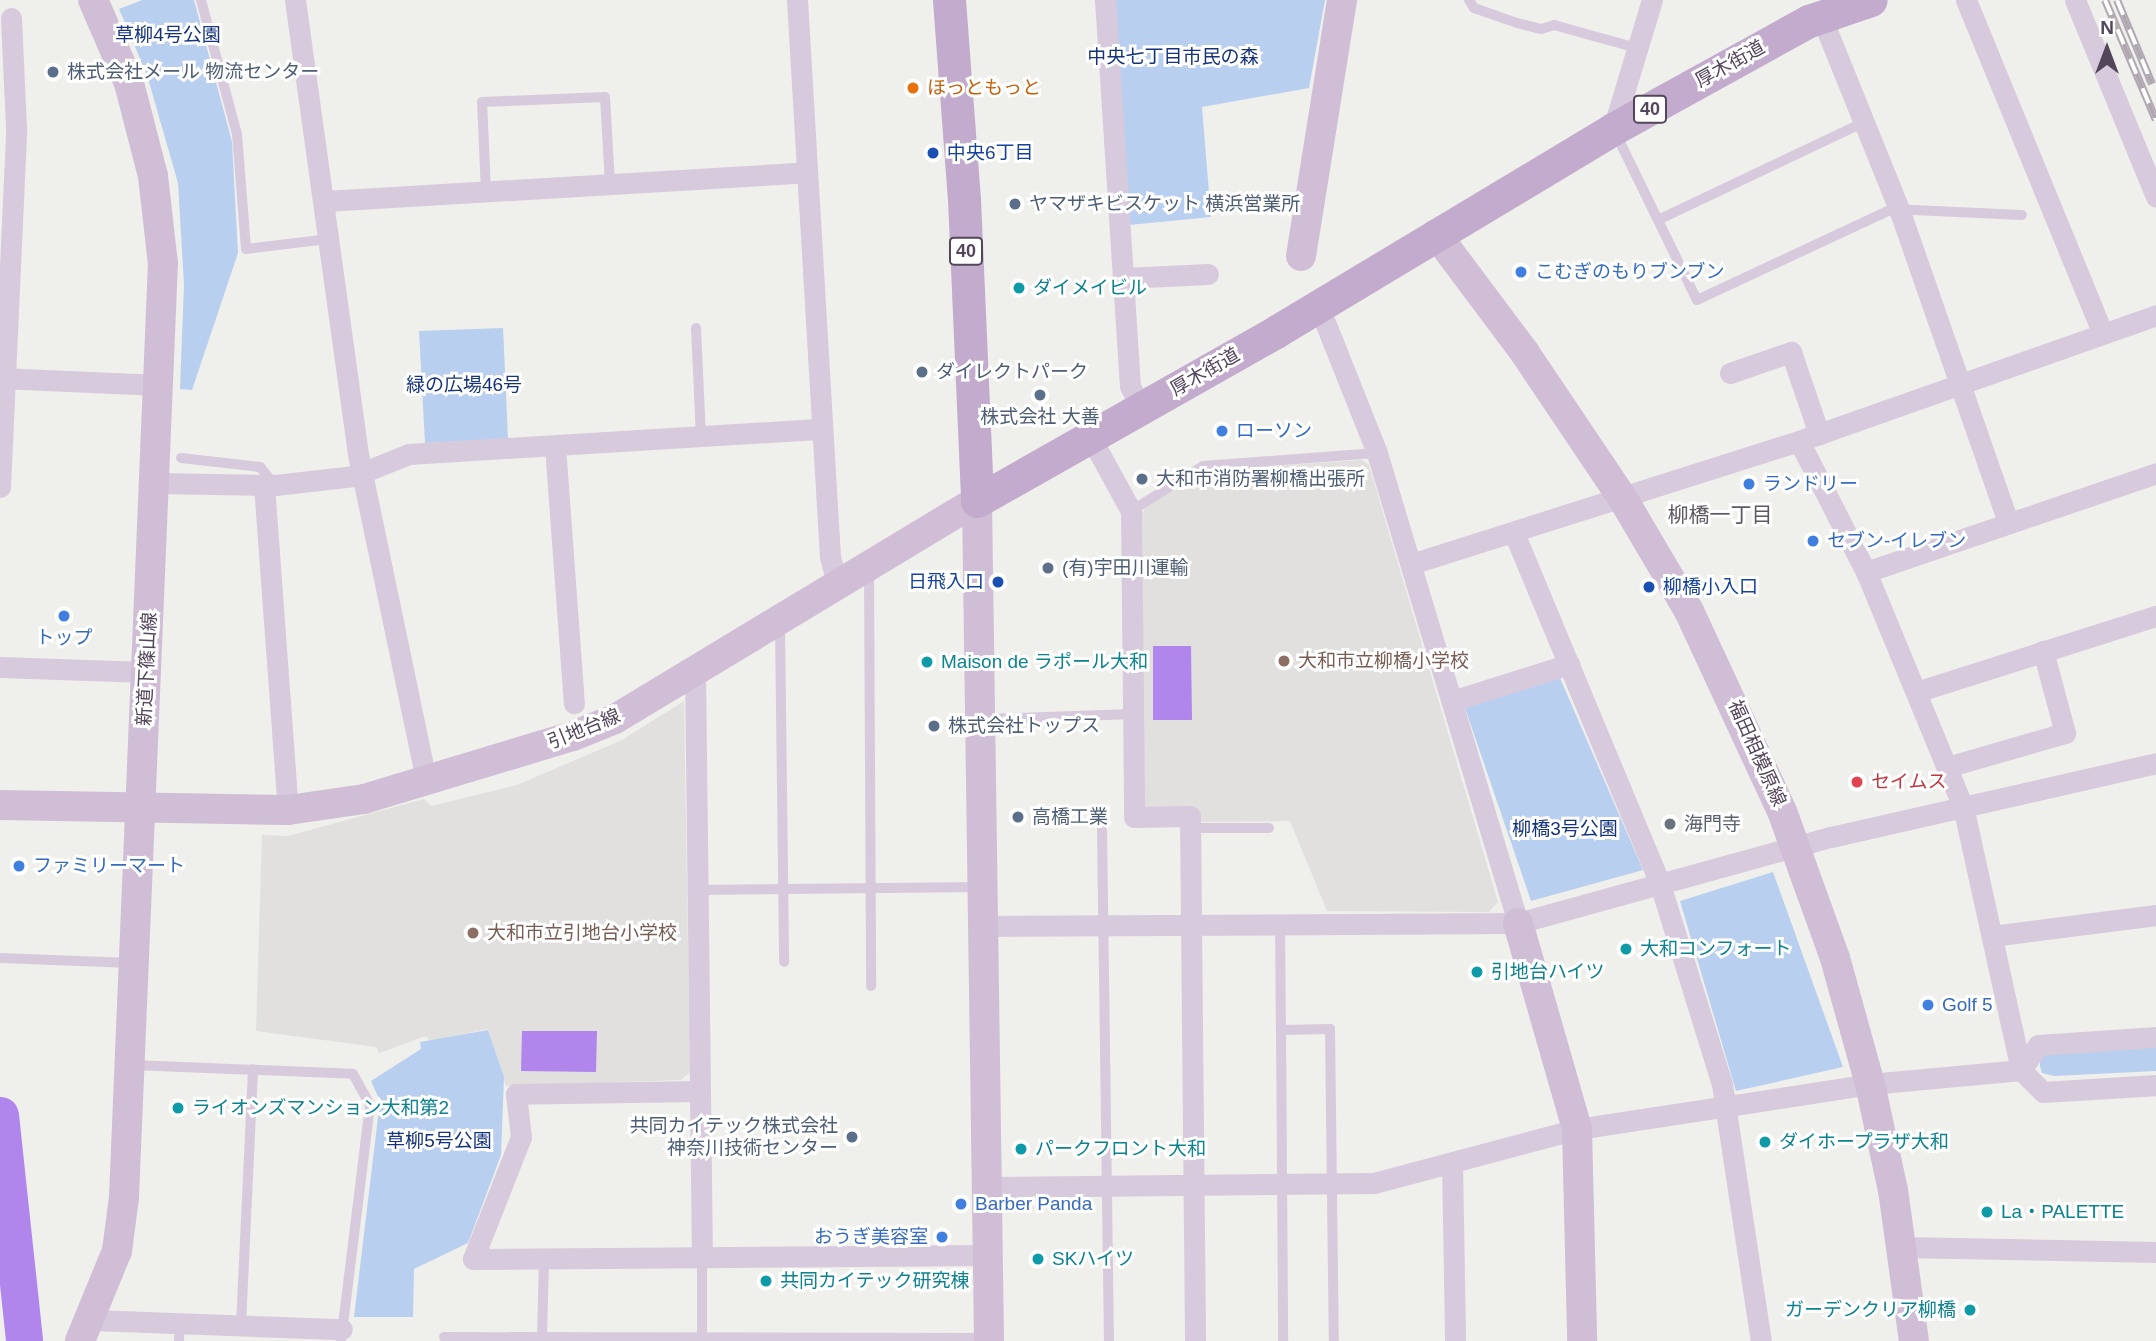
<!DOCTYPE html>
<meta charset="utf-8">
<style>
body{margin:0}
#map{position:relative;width:2156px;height:1341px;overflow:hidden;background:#efefec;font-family:Helvetica,"Noto Sans JP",sans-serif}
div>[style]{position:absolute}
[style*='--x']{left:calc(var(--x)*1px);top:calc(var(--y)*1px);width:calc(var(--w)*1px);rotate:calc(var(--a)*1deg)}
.education>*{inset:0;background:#e1e0de}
.green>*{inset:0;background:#b9cfef}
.water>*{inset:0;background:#b085ec}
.river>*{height:37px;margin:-18.5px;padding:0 18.5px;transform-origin:18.5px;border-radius:18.5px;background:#b085ec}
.lane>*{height:10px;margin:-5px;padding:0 5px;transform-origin:5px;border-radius:5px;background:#d7cadd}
.street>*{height:21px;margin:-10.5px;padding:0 10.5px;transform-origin:10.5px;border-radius:10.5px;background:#d7cadd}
.secondary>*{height:30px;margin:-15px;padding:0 15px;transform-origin:15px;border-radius:15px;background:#d0bed6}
.primary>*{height:33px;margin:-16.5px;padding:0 16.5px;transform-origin:16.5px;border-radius:16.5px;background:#c2abcc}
.rail>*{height:8px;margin-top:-4px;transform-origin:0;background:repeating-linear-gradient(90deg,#fff 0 16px,#b0a8b1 0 32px);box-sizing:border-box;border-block:2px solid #b0a8b1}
.dots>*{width:19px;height:19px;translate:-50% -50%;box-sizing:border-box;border:4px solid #fff;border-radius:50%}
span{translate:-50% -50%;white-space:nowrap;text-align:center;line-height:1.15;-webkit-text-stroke:6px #fff;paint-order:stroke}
.shield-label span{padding:2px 5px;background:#fff;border:2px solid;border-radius:5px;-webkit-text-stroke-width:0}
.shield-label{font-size:18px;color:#53455a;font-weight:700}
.park-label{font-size:19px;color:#15337b}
.street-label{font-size:19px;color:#53455a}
.service-label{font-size:19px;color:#4e5e75}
.left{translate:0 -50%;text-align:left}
.right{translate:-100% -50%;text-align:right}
.food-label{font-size:19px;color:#c56008}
.transit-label{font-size:19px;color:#164399}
.shop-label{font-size:19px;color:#366cbe}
.culture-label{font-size:19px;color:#0d838f}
.education-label{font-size:19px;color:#785e54}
.health-label{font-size:19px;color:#be3a42}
.worship-label{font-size:19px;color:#5b616d}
.neighbourhood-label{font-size:21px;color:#5f5962}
.north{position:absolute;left:2072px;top:14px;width:70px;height:70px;-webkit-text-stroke:5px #fff;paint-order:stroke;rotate:0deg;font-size:19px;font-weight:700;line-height:28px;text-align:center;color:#53455a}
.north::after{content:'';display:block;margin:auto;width:24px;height:32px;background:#53455a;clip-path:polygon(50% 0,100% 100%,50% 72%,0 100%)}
</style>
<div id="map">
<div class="education">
<i style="clip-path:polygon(1362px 460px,1369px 465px,1498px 902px,1489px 912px,1327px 911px,1290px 821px,1195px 822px,1141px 806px,1140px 516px,1146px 507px,1191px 480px,1227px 469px)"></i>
<i style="clip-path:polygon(684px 701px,690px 1072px,681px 1080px,506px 1086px,488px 1029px,430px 1041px,426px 1036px,379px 1053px,376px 1047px,256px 1031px,262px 835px,288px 836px,424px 799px,431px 806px,517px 785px,622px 740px)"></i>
</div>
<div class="green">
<i style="clip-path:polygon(142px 0,194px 0,232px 142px,238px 253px,192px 390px,180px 389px,184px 284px,178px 183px,147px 75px,119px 9px)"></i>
<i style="clip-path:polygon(1111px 0,1325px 0,1309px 88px,1202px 107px,1211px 217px,1129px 225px)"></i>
<i style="clip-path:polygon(503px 328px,508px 439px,425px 443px,419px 331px)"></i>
<i style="clip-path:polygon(1560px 678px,1643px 870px,1531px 901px,1464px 705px)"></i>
<i style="clip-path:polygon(1773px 872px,1843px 1067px,1736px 1091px,1680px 901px)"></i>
<i style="clip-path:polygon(488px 1030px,504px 1077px,501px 1155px,468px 1243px,414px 1269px,413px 1317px,354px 1317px,380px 1101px,371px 1081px,421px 1049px,420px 1042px)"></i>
<i style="clip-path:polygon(2156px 1044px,2156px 1071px,2054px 1076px,2042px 1073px,2040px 1066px,2040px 1057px,2050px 1051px)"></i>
</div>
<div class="water">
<i style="clip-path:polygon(1153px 646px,1191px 646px,1192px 720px,1153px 720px)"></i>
<i style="clip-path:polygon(522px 1031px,597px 1031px,596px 1072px,521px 1071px)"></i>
</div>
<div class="river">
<i style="--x:0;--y:1115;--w:227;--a:83.9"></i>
</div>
<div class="lane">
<i style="--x:201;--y:0;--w:139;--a:75"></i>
<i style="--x:237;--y:134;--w:115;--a:85.5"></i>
<i style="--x:246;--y:249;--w:84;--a:-6.9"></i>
<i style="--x:1469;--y:0;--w:9;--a:58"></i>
<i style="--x:1474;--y:8;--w:46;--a:19.2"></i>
<i style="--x:1517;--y:23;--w:25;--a:14"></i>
<i style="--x:1541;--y:29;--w:14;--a:-17"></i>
<i style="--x:1554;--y:25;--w:86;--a:15.5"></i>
<i style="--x:1615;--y:132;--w:187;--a:64"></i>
<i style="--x:1697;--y:300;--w:215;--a:-25"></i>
<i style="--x:1892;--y:209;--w:130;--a:2.6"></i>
<i style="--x:486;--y:192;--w:90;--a:-92.5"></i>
<i style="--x:482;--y:102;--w:123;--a:-2.3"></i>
<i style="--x:605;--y:97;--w:87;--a:86.7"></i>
<i style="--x:1658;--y:220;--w:228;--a:-25.4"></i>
<i style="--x:696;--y:328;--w:109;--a:87.4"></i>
<i style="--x:181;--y:458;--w:80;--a:6.5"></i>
<i style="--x:260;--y:467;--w:23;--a:50"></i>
<i style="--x:1131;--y:511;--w:85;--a:-32"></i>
<i style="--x:1203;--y:466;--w:174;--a:-4.3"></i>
<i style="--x:869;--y:572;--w:414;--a:89.7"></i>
<i style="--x:780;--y:625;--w:337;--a:89.3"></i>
<i style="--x:983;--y:719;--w:152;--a:-1.9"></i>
<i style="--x:1102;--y:828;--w:513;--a:89.22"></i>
<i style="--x:1190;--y:828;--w:79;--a:0"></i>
<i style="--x:697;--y:890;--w:284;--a:-0.6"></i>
<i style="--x:1280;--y:924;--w:106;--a:89.5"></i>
<i style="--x:1281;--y:1030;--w:49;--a:-1.2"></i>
<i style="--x:1330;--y:1029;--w:312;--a:89.3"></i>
<i style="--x:0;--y:958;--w:131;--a:2.2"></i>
<i style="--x:1281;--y:1030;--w:311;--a:89.6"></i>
<i style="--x:133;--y:1065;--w:220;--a:2.3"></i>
<i style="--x:353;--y:1074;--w:35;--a:61"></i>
<i style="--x:370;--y:1105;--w:238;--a:97"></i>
<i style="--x:241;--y:1325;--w:256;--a:-87.3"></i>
<i style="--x:444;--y:1337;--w:543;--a:0.11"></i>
<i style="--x:542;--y:1337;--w:79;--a:-88.5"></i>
<i style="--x:179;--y:1341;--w:18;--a:-87"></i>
<i style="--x:702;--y:1341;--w:84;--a:-90"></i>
</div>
<div class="street">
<i style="--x:295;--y:0;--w:463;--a:82.1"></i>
<i style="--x:359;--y:459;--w:329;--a:78.2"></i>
<i style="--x:797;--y:0;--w:558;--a:86.61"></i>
<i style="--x:830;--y:557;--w:28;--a:75"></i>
<i style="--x:1105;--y:0;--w:387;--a:86.3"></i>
<i style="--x:1130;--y:386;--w:25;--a:64"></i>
<i style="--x:1966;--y:0;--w:359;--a:67.7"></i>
<i style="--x:2075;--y:0;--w:213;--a:67.6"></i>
<i style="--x:1821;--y:16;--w:208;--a:68"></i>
<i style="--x:1899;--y:209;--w:331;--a:70.8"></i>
<i style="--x:1613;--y:129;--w:135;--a:-73.2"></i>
<i style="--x:325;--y:201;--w:483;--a:-3.4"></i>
<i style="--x:1123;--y:278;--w:85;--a:-2.7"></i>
<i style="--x:1319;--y:307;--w:157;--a:68.3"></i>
<i style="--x:1377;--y:453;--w:491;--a:73.3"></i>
<i style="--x:1730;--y:373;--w:65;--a:-19"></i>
<i style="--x:1791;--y:352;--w:87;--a:71.1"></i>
<i style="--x:0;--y:378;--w:159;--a:2.5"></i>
<i style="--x:1091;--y:438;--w:83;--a:61.3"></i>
<i style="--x:1131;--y:511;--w:306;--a:89.4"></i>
<i style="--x:1134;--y:817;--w:56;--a:-1"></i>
<i style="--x:1190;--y:816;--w:525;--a:89.45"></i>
<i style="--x:555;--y:446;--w:258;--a:85.8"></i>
<i style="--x:155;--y:483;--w:120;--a:1"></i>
<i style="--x:275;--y:485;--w:80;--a:-6.5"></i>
<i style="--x:354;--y:476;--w:59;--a:-21.8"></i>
<i style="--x:409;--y:454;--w:414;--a:-3.5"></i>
<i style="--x:264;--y:485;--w:326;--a:85.8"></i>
<i style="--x:0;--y:487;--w:359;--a:-87.4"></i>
<i style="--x:16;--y:128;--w:110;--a:-92.6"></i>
<i style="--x:1514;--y:533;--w:380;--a:67.4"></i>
<i style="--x:1660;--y:884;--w:209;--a:72.8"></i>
<i style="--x:1722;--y:1084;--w:260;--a:81.4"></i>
<i style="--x:1411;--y:564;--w:407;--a:-17.6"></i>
<i style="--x:1799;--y:441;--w:379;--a:-19.4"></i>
<i style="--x:1866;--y:572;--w:306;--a:-18.8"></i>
<i style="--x:0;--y:667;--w:146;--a:2"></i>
<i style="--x:695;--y:671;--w:586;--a:89.32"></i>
<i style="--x:1916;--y:692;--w:252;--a:-17.6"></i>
<i style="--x:1452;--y:701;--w:123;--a:-17.5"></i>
<i style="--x:1947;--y:767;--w:123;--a:-16.1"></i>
<i style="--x:2065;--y:733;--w:85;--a:-105"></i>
<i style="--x:984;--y:926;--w:534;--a:-0.32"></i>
<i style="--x:1518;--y:923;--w:325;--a:-15.4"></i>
<i style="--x:1831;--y:837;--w:333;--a:-12.8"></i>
<i style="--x:1992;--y:936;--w:165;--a:-7.3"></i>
<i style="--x:2156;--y:1037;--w:118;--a:176.1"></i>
<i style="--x:2038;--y:1045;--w:30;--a:124"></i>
<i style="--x:2021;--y:1070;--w:31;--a:45"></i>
<i style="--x:2043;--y:1092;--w:113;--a:-3.5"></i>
<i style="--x:699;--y:1091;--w:183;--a:179.1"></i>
<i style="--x:516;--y:1094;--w:43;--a:83.4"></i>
<i style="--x:521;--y:1137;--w:131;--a:111.5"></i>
<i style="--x:473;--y:1259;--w:513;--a:-0.45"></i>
<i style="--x:1452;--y:1163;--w:178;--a:89"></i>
<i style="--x:987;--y:1187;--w:387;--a:-0.6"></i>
<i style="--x:1374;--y:1183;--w:210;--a:-14.9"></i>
<i style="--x:1577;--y:1129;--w:296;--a:-8.7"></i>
<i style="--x:1870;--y:1084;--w:152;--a:-5.3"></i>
<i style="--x:2021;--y:1070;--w:269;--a:-102.4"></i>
<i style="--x:1963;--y:807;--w:254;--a:-112.4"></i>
<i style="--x:1866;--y:572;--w:147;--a:-117.1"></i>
<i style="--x:1901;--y:1247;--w:255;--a:1.1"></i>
<i style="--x:92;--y:1320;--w:250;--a:2.1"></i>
</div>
<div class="secondary">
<i style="--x:1436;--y:234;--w:149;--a:53.2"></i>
<i style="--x:1525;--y:353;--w:176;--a:56.1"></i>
<i style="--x:1623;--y:499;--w:130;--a:59.5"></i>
<i style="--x:1689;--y:611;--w:221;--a:65.1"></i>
<i style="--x:1782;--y:811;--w:156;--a:70.2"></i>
<i style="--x:1835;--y:958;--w:131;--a:74.5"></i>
<i style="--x:1870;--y:1084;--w:108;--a:77.8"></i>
<i style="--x:1893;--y:1190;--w:152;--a:82.1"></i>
<i style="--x:1301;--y:256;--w:259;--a:-80.9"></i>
<i style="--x:0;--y:805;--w:288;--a:1"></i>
<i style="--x:288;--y:810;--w:77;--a:-8.2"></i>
<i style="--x:364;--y:799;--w:218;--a:-16.8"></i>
<i style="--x:573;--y:736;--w:45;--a:-22"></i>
<i style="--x:615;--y:719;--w:423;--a:-31.1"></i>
<i style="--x:977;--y:501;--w:840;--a:89.18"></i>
<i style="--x:1518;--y:923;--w:214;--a:74"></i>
<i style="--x:1577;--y:1129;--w:212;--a:88.6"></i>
<i style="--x:80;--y:1341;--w:97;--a:-67.7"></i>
<i style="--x:117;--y:1251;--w:54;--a:-82.6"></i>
<i style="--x:124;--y:1197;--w:934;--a:-87.61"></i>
<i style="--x:163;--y:264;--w:89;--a:-96.5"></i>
<i style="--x:153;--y:176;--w:96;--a:-104.5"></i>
<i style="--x:129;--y:83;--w:90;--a:-113.4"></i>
</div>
<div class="primary">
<i style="--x:949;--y:0;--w:200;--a:85.7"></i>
<i style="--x:964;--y:199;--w:302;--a:87.5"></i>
<i style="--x:977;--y:501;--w:345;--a:-29.5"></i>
<i style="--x:1277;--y:331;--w:392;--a:-31"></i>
<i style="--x:1613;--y:129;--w:224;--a:-28.9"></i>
<i style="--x:1809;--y:21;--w:65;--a:-18.7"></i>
</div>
<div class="rail">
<i style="--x:2105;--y:0;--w:130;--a:67"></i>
<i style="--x:2117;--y:0;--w:91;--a:67.4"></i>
</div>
<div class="dots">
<i style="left:53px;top:72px;background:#5c6f8a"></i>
<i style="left:913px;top:88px;background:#e8710a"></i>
<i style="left:933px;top:153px;background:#1a4fb4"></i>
<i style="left:1015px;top:204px;background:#5c6f8a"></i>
<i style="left:1521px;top:272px;background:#3f7fe0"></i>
<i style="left:1019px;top:288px;background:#0f9aa8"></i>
<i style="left:922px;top:372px;background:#5c6f8a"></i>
<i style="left:1040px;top:395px;background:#5c6f8a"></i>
<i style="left:1222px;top:431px;background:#3f7fe0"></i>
<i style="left:1142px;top:479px;background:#5c6f8a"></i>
<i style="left:1749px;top:484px;background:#3f7fe0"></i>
<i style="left:1813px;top:541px;background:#3f7fe0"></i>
<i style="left:1048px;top:568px;background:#5c6f8a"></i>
<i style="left:998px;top:582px;background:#1a4fb4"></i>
<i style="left:1649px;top:587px;background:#1a4fb4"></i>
<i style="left:64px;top:616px;background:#3f7fe0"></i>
<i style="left:1284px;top:661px;background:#8d6e63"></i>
<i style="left:927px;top:662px;background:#0f9aa8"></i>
<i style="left:934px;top:726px;background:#5c6f8a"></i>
<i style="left:1857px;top:782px;background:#e0444e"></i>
<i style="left:1018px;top:817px;background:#5c6f8a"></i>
<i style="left:1670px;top:824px;background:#6b7280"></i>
<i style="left:19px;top:866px;background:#3f7fe0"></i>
<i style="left:473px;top:933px;background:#8d6e63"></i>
<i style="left:1626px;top:949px;background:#0f9aa8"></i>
<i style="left:1477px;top:972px;background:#0f9aa8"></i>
<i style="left:1928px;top:1005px;background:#3f7fe0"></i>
<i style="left:178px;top:1108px;background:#0f9aa8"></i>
<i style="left:852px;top:1137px;background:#5c6f8a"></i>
<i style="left:1765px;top:1142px;background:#0f9aa8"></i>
<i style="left:1021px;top:1149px;background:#0f9aa8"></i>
<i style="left:961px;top:1204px;background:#3f7fe0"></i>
<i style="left:1987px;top:1212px;background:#0f9aa8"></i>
<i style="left:942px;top:1237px;background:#3f7fe0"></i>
<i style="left:1038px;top:1259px;background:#0f9aa8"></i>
<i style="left:766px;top:1281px;background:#0f9aa8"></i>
<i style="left:1970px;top:1310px;background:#0f9aa8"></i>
</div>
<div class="shield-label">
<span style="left:1650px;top:109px">40</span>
<span style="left:966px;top:251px">40</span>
</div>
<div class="park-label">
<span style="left:168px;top:35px">草柳4号公園</span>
<span style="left:1173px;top:57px">中央七丁目市民の森</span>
<span style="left:464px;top:385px">緑の広場46号</span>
<span style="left:1565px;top:829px">柳橋3号公園</span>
<span style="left:439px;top:1141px">草柳5号公園</span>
</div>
<div class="street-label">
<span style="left:1730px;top:64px;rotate:-29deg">厚木街道</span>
<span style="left:1205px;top:372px;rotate:-30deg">厚木街道</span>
<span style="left:147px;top:669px;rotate:-87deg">新道下篠山線</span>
<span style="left:584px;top:729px;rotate:-22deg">引地台線</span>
<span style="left:1757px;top:753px;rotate:66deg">福田相模原線</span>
</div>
<div class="service-label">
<span class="left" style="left:67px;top:72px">株式会社メール 物流センター</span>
<span class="left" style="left:1029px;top:204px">ヤマザキビスケット 横浜営業所</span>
<span class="left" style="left:936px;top:372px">ダイレクトパーク</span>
<span style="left:1040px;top:417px">株式会社 大善</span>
<span class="left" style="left:1156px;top:479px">大和市消防署柳橋出張所</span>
<span class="left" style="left:1062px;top:568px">(有)宇田川運輸</span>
<span class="left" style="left:948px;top:726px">株式会社トップス</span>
<span class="left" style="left:1032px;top:817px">高橋工業</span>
<span class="right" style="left:838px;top:1137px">共同カイテック株式会社<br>神奈川技術センター</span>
</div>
<div class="food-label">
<span class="left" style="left:927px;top:88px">ほっともっと</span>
</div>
<div class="transit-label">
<span class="left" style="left:947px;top:153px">中央6丁目</span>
<span class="right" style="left:984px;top:582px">日飛入口</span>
<span class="left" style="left:1663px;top:587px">柳橋小入口</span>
</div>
<div class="shop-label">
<span class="left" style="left:1535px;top:272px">こむぎのもりブンブン</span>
<span class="left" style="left:1236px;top:431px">ローソン</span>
<span class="left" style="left:1763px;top:484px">ランドリー</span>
<span class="left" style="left:1827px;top:541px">セブン-イレブン</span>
<span style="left:64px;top:638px">トップ</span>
<span class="left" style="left:33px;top:866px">ファミリーマート</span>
<span class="left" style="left:1942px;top:1005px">Golf 5</span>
<span class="left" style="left:975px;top:1204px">Barber Panda</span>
<span class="right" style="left:928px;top:1237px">おうぎ美容室</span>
</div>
<div class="culture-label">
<span class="left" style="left:1033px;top:288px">ダイメイビル</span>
<span class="left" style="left:941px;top:662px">Maison de ラポール大和</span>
<span class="left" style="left:1640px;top:949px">大和コンフォート</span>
<span class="left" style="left:1491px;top:972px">引地台ハイツ</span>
<span class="left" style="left:192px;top:1108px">ライオンズマンション大和第2</span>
<span class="left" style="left:1779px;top:1142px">ダイホープラザ大和</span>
<span class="left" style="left:1035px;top:1149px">パークフロント大和</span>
<span class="left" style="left:2001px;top:1212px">La・PALETTE</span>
<span class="left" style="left:1052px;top:1259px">SKハイツ</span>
<span class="left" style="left:780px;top:1281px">共同カイテック研究棟</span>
<span class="right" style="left:1956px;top:1310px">ガーデンクリア柳橋</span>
</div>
<div class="education-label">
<span class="left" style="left:1298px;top:661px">大和市立柳橋小学校</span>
<span class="left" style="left:487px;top:933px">大和市立引地台小学校</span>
</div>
<div class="health-label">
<span class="left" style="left:1871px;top:782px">セイムス</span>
</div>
<div class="worship-label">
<span class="left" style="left:1684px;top:824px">海門寺</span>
</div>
<div class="neighbourhood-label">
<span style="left:1720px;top:515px">柳橋一丁目</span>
</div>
<div class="north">N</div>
</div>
